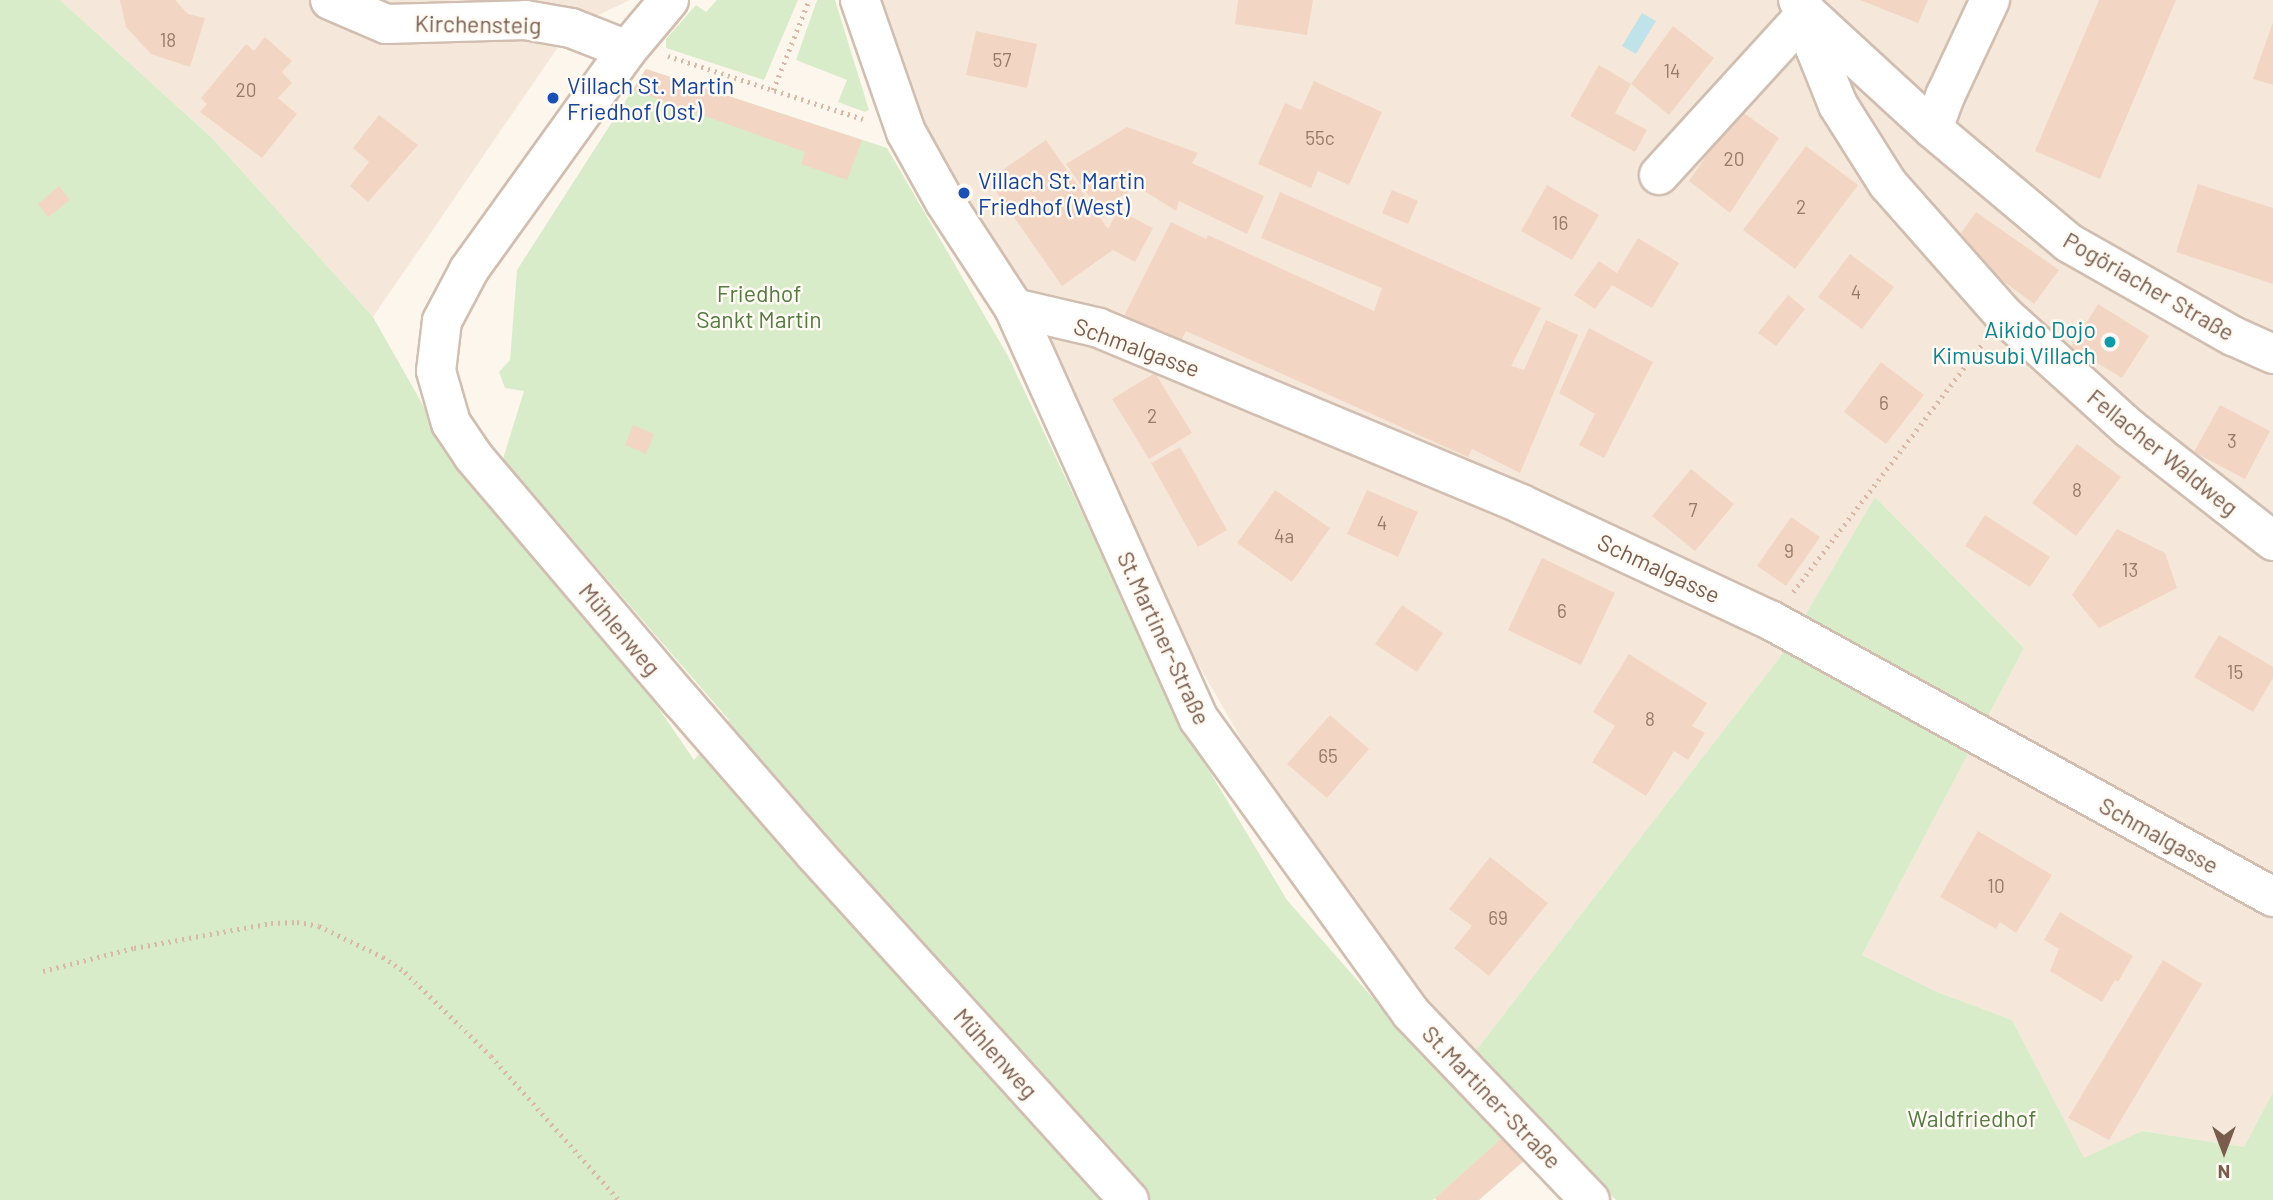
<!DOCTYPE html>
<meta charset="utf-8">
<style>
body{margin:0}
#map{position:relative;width:2273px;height:1200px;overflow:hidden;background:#fdf6ec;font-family:Barlow,sans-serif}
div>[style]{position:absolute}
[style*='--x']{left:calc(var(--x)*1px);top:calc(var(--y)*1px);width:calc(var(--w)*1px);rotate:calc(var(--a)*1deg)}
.residential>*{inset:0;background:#f5e8da}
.green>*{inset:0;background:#d8ecc9}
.water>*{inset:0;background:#bfe3e8}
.building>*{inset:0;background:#f3d5c3}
.path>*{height:4.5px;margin-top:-2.25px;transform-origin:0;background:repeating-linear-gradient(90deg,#d9b8a5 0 2px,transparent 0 7px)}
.roads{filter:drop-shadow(2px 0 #d1beb0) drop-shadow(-2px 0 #d1beb0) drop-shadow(0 2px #d1beb0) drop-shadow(0 -2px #d1beb0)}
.minor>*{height:38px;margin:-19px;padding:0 19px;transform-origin:19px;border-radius:19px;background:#fff}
.dots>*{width:19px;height:19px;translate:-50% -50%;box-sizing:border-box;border:4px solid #fffaf3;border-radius:50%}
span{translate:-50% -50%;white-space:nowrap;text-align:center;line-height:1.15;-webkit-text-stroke:5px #fffaf3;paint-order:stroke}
.number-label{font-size:19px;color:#987a6a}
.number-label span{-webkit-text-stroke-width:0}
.street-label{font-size:23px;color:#7a5c4d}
.transit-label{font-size:23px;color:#164399}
.left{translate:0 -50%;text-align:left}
.park-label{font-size:23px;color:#537a41}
.culture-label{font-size:23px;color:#0d838f}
.right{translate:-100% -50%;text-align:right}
.north{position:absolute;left:2189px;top:1116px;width:70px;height:70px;-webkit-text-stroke:5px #fffaf3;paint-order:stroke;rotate:180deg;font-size:19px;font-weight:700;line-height:28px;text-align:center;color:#7a5c4d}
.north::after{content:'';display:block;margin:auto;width:24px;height:32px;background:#7a5c4d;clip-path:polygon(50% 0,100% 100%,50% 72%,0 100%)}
</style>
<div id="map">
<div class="residential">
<i style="clip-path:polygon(60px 0,630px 0,571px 28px,373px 317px,213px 139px)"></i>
<i style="clip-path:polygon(853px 0,2273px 0,2273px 1092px,2244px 1147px,2142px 1131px,2084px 1159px,2012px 1020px,1937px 992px,1862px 955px,2024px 648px,1875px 497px,1781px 656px,1474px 1053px,1316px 869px,908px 160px)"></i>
</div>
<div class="green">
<i style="clip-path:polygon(0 0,60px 0,213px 139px,373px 317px,454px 460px,493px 511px,642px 684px,694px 760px,729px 720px,503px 459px,524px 391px,505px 388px,499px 372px,510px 360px,517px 270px,646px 69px,887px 148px,1008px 356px,1184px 729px,1287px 900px,1393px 1021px,1504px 1136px,1433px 1200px,0 1200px)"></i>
<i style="clip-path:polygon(717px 0,798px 0,764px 80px,666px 48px,666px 39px,696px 5px,706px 12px)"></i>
<i style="clip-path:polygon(817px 0,835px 0,869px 110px,865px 112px,838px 102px,847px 80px,796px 60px)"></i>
<i style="clip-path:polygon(1875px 497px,2024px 648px,1862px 955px,1937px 992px,2012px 1020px,2084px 1158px,2142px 1131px,2244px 1147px,2273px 1092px,2273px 1200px,1616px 1200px,1474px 1053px,1781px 656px)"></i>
</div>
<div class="water">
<i style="clip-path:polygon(1642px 13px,1656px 21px,1636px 54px,1622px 46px)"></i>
</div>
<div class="building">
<i style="clip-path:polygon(120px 0,175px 0,188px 14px,205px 18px,190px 67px,151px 54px,126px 27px)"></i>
<i style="clip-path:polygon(1238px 0,1313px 0,1307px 35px,1235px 24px)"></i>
<i style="clip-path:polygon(1860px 0,1928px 0,1918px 23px)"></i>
<i style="clip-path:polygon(2099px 0,2176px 0,2100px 179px,2035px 151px)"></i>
<i style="clip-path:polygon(2273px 22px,2273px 85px,2253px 79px)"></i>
<i style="clip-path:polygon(1673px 26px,1714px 58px,1669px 115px,1631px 84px)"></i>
<i style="clip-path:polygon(976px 31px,1037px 44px,1027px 88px,966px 75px)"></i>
<i style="clip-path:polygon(265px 37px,292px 61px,282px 72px,292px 83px,278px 98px,297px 114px,262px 158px,200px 112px,207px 104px,201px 98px,246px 44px,254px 51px)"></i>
<i style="clip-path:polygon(1599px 65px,1631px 84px,1615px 113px,1647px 130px,1635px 152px,1570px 116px)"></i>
<i style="clip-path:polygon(646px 69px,862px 140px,847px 180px,801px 164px,805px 152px,633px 90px)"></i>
<i style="clip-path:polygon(1314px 81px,1382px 112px,1349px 185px,1318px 171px,1311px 188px,1258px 164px,1285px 103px,1301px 110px)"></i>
<i style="clip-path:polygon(1738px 109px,1779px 138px,1730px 213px,1689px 181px)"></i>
<i style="clip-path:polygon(379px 115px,418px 145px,368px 202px,350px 186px,369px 162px,353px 148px)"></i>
<i style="clip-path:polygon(1127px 127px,1198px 153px,1192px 163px,1264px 196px,1247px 234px,1179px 201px,1176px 211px,1138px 187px,1098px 209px,1066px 164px)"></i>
<i style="clip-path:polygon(1046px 140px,1108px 229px,1118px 210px,1153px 228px,1135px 262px,1113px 250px,1062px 286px,988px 180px)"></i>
<i style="clip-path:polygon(1806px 146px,1858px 185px,1795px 269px,1743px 230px)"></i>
<i style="clip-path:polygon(2198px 184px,2273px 208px,2273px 284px,2176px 252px)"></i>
<i style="clip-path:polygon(1547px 185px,1599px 215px,1572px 260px,1521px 231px)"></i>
<i style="clip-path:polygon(59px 186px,70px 200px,48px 217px,38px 204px)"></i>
<i style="clip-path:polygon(1392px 190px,1418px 201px,1408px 224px,1382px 213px)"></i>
<i style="clip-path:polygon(1280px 192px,1541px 308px,1511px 366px,1524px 370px,1546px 320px,1578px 335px,1520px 473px,1472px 449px,1468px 457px,1186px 331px,1179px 345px,1123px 318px,1171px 222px,1206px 239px,1208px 235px,1374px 311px,1382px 288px,1261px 238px)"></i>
<i style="clip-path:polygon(1976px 212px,2059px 270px,2034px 304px,1987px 269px,1961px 233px)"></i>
<i style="clip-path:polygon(1638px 238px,1679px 263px,1652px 308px,1612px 285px,1595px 309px,1574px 295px,1599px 261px,1617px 273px)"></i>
<i style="clip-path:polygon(1850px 254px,1894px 287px,1862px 329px,1818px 297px)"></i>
<i style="clip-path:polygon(1788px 295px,1805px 309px,1776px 346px,1758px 333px)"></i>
<i style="clip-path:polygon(2098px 304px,2149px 336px,2122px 378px,2071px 347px)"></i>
<i style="clip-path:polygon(1589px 328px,1653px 362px,1604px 458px,1579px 445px,1595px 414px,1559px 393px)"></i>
<i style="clip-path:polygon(1881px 362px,1924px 395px,1886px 444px,1844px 412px)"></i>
<i style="clip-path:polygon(1155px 373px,1192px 433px,1149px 459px,1112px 399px)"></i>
<i style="clip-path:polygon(2220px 405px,2270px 431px,2245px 479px,2194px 452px)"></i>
<i style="clip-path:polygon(633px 425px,654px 434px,646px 454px,625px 445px)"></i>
<i style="clip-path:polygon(2077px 444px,2121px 477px,2076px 536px,2032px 503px)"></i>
<i style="clip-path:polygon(1180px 447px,1227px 530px,1198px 547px,1151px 463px)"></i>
<i style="clip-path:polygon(1691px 469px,1734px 504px,1695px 551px,1652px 516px)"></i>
<i style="clip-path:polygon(1275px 490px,1330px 528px,1292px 582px,1237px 543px)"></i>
<i style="clip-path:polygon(1367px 490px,1418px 512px,1398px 557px,1347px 534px)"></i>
<i style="clip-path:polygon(1985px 515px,2050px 557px,2030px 587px,1965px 546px)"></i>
<i style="clip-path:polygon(1791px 517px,1820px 537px,1786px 586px,1757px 566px)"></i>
<i style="clip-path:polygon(2117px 529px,2165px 553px,2177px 588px,2099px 628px,2072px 595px)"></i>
<i style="clip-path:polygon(1542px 558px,1615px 593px,1581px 665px,1508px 630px)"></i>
<i style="clip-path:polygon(1402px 605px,1443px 633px,1417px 672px,1375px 644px)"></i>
<i style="clip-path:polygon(2219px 635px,2273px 667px,2273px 678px,2253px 712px,2194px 677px)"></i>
<i style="clip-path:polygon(1629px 654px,1707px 703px,1692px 726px,1705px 733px,1688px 760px,1674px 751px,1646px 796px,1592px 762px,1615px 726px,1593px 712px)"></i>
<i style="clip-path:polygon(1330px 715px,1369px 749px,1327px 798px,1287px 764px)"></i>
<i style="clip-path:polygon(1978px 831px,2052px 875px,2016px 933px,2000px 922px,1996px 929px,1940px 897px)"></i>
<i style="clip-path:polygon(1490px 857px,1548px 903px,1489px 976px,1454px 948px,1472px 926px,1449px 909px)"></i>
<i style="clip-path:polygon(2060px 912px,2133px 956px,2118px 982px,2115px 980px,2102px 1002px,2050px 971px,2059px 949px,2044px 940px)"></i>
<i style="clip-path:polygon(2163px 960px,2202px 984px,2109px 1140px,2068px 1118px)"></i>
<i style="clip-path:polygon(1504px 1136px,1525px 1160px,1479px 1200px,1436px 1200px,1435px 1198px)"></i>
</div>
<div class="path">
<i style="--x:668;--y:56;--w:205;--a:17.9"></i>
<i style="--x:773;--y:90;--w:97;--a:-68.2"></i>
<i style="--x:1793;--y:592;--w:313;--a:-52.7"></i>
<i style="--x:43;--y:971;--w:94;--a:-14.2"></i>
<i style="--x:134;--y:948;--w:139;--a:-10.3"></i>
<i style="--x:271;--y:923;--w:26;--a:-2"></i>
<i style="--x:297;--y:922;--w:22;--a:10"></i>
<i style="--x:319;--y:926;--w:71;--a:25.8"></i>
<i style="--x:383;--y:957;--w:27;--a:34"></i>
<i style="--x:405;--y:972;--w:120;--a:44.3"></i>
<i style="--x:491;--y:1056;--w:193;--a:48.4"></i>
</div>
<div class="roads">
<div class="minor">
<i style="--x:330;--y:0;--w:61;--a:23.2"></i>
<i style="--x:386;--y:24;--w:139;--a:-1.6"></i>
<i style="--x:525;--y:20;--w:47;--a:9.9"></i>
<i style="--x:571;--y:28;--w:60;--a:21.4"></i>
<i style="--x:669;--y:0;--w:65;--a:130"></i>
<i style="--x:627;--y:50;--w:271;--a:125.7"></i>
<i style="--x:469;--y:270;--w:58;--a:117.9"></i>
<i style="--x:442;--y:321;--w:50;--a:96.8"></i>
<i style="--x:436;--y:371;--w:54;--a:73.9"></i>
<i style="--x:451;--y:423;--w:40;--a:56"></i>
<i style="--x:473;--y:456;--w:321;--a:49.6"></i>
<i style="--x:681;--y:700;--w:203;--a:49"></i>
<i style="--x:814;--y:853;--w:469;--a:47.8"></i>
<i style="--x:860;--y:0;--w:140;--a:70.8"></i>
<i style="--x:906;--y:132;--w:80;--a:60.9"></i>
<i style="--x:945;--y:202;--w:126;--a:56.9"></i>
<i style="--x:1014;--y:308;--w:451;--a:65.8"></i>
<i style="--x:1199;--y:719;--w:362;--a:54.2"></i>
<i style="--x:1411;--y:1013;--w:259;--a:46.3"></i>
<i style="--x:1798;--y:0;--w:16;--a:55"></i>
<i style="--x:1807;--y:13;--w:171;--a:42.6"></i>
<i style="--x:1933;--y:129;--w:177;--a:40"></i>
<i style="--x:2069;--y:243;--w:189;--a:29.6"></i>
<i style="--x:2233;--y:336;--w:44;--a:24.2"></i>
<i style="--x:1821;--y:26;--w:23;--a:105"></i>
<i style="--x:1815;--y:48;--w:61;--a:68"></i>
<i style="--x:1838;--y:105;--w:93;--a:57.7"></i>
<i style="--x:1888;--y:184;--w:175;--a:48.5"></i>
<i style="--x:2004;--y:315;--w:169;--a:42.1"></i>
<i style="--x:2129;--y:428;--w:183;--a:38.1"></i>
<i style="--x:1933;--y:129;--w:37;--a:-70"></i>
<i style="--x:1946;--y:94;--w:104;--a:-64.9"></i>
<i style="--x:1659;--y:175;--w:219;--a:-47.6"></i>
<i style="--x:1014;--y:308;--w:87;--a:13.2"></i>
<i style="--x:1099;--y:328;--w:457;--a:22.6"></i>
<i style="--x:1521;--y:504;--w:277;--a:25"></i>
<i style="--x:1772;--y:621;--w:572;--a:28.85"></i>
</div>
</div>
<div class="dots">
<i style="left:553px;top:98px;background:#1a4fb4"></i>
<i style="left:964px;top:193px;background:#1a4fb4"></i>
<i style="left:2110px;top:342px;background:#0f9aa8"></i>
</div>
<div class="number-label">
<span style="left:168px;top:40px">18</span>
<span style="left:1002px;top:60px">57</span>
<span style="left:1672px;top:71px">14</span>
<span style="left:246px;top:90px">20</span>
<span style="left:1320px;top:138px">55c</span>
<span style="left:1734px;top:159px">20</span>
<span style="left:1801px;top:207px">2</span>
<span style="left:1560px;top:223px">16</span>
<span style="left:1856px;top:292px">4</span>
<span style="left:1884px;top:403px">6</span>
<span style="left:1152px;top:416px">2</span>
<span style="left:2232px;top:441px">3</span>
<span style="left:2077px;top:490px">8</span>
<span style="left:1693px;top:510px">7</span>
<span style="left:1382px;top:523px">4</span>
<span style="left:1284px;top:536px">4a</span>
<span style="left:1789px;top:551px">9</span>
<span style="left:2130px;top:570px">13</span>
<span style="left:1562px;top:611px">6</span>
<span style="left:2235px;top:672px">15</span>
<span style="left:1650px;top:719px">8</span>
<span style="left:1328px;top:756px">65</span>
<span style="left:1996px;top:886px">10</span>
<span style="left:1498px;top:918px">69</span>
</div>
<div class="street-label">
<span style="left:478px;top:24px;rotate:1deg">Kirchensteig</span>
<span style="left:2149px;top:286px;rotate:30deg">Pogöriacher Straße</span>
<span style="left:1137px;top:347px;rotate:20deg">Schmalgasse</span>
<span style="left:2163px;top:452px;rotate:39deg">Fellacher Waldweg</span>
<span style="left:1659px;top:568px;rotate:25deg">Schmalgasse</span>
<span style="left:620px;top:629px;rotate:50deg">Mühlenweg</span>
<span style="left:1164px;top:638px;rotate:65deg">St.Martiner-Straße</span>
<span style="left:2159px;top:835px;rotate:29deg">Schmalgasse</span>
<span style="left:996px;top:1053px;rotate:48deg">Mühlenweg</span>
<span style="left:1492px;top:1097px;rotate:46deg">St.Martiner-Straße</span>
</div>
<div class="transit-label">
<span class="left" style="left:567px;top:98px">Villach St. Martin<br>Friedhof (Ost)</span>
<span class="left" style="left:978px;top:193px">Villach St. Martin<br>Friedhof (West)</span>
</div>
<div class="park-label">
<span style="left:759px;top:306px">Friedhof<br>Sankt Martin</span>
<span style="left:1972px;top:1118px">Waldfriedhof</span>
</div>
<div class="culture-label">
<span class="right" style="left:2096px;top:342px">Aikido Dojo<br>Kimusubi Villach</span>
</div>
<div class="north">N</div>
</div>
